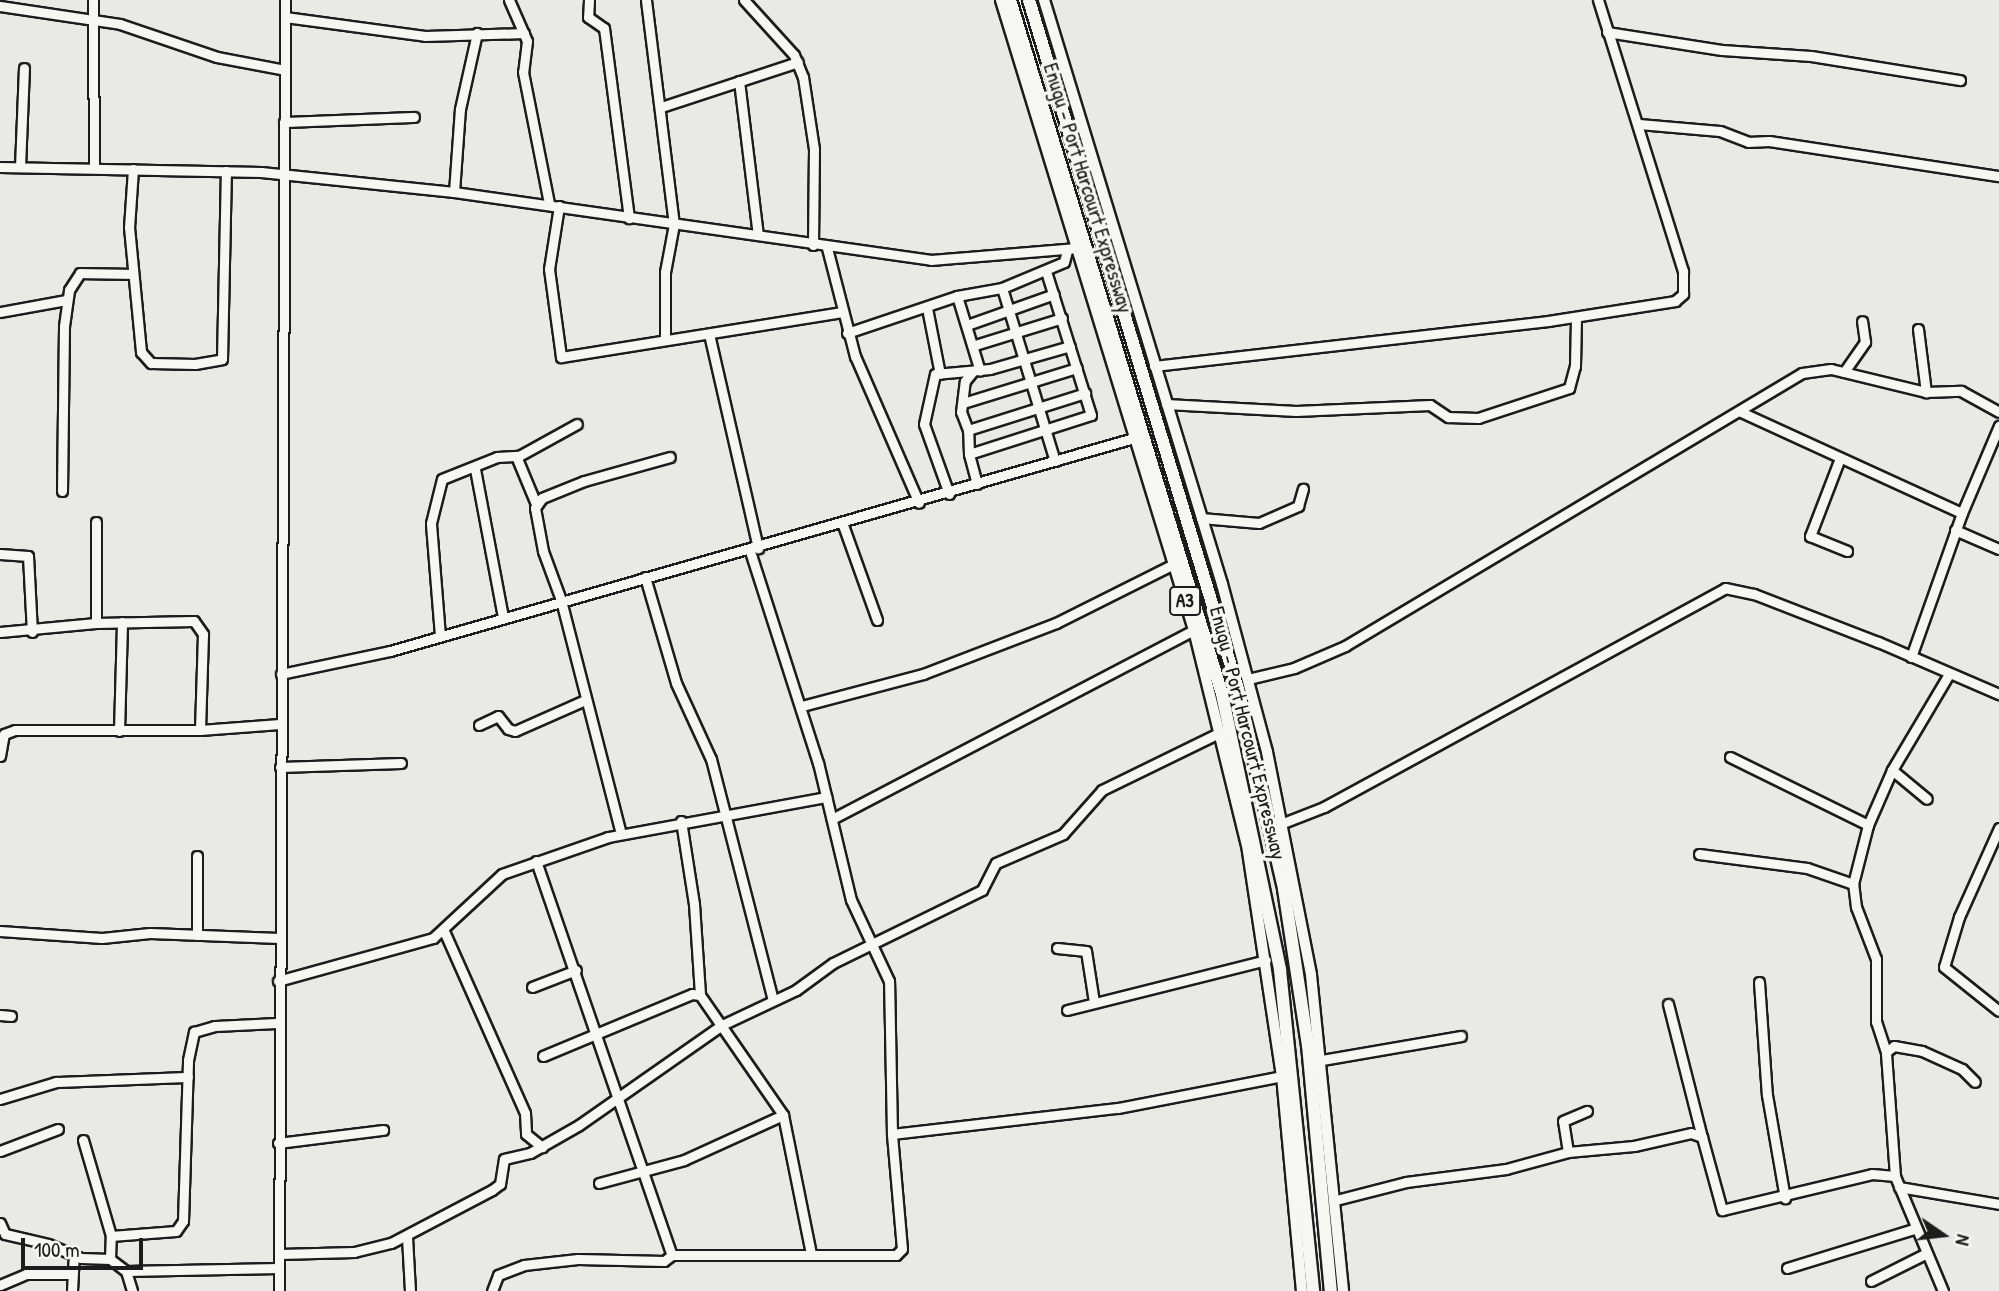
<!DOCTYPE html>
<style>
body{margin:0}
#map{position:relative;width:1999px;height:1291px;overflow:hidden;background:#e9e9e5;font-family:"Patrick Hand",sans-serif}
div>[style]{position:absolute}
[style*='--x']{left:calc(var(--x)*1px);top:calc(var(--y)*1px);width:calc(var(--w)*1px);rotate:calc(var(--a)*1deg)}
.roads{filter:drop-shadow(2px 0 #1c1c1c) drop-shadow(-2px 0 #1c1c1c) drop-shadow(0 2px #1c1c1c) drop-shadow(0 -2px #1c1c1c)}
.minor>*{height:9px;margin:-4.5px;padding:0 4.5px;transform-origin:4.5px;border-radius:4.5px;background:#f6f6f2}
.major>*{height:10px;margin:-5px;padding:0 5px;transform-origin:5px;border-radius:5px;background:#f6f6f2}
.highway>*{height:12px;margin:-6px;padding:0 6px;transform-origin:6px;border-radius:6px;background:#f6f6f2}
span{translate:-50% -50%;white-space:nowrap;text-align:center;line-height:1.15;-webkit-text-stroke:7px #f6f6f2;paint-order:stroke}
.shield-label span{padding:2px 5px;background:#f6f6f2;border:2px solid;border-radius:5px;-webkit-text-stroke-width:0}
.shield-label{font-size:19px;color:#1c1c1c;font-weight:700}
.street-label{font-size:21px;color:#1c1c1c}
.north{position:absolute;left:1908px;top:1200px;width:70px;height:70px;-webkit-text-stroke:5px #f6f6f2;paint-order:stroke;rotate:104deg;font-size:19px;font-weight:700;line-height:28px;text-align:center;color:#1c1c1c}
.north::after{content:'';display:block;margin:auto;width:24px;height:32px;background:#1c1c1c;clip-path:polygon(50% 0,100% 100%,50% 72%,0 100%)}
.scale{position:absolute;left:21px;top:1238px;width:122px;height:32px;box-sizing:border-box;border:4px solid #1c1c1c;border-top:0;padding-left:9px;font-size:21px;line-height:24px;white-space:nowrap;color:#1c1c1c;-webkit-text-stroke:5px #f6f6f2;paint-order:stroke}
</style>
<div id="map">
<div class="roads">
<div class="minor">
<i style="--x:93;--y:0;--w:168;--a:89.7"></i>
<i style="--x:509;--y:0;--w:45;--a:66.3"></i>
<i style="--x:527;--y:41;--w:31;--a:97"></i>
<i style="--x:523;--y:72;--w:134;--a:78.8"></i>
<i style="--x:589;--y:0;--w:17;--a:93"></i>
<i style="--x:588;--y:17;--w:19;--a:35"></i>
<i style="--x:604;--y:28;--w:192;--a:82.5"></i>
<i style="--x:646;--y:0;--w:226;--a:82.9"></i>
<i style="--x:674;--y:224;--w:49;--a:100.6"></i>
<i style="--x:665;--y:272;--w:68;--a:90"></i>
<i style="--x:744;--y:0;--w:74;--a:47.7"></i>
<i style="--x:794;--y:55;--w:24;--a:68"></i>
<i style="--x:803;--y:77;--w:73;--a:81.3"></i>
<i style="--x:814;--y:149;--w:96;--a:90.6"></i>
<i style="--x:0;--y:6;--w:121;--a:8.5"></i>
<i style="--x:120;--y:24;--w:102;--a:18.8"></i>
<i style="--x:217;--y:57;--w:69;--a:10.8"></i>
<i style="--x:285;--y:17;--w:141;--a:7.7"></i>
<i style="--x:425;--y:36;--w:99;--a:-1.7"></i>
<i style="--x:1607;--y:32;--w:116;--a:8.9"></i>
<i style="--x:1722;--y:50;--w:89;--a:3.9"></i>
<i style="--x:1811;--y:56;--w:151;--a:9.2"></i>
<i style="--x:739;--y:81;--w:155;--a:83"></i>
<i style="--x:661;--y:107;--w:144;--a:-18.2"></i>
<i style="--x:284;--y:122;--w:130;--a:-2.2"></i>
<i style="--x:1639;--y:124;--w:81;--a:4.9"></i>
<i style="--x:1720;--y:131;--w:30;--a:21"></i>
<i style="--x:1748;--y:142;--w:21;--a:-3"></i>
<i style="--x:1769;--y:141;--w:233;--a:8.7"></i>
<i style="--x:0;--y:167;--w:261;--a:1.1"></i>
<i style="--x:261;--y:172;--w:194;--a:5.9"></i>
<i style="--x:454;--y:192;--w:482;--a:8.1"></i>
<i style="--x:931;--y:260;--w:146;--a:-4.7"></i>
<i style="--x:20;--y:167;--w:99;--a:-87.7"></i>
<i style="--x:133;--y:169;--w:58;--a:93.9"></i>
<i style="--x:129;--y:227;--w:126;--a:84.5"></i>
<i style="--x:141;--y:352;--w:15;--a:48"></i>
<i style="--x:151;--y:363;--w:44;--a:1.3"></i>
<i style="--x:195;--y:364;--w:27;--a:-10"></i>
<i style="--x:222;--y:359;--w:188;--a:-88.8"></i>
<i style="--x:454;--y:192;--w:83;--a:-85.9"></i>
<i style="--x:460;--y:109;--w:78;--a:-77.4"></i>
<i style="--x:559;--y:206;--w:64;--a:99"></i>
<i style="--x:549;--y:269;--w:89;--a:82.2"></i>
<i style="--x:561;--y:357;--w:285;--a:-9.1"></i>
<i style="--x:827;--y:248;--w:112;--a:75.5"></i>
<i style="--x:855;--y:356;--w:160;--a:66.5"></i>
<i style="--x:1002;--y:288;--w:181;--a:73"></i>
<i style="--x:957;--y:296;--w:78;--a:73"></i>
<i style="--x:927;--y:308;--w:67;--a:78.9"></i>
<i style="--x:0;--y:312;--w:67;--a:-10.3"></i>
<i style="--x:967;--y:325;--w:92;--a:-19.6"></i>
<i style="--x:1918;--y:329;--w:64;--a:82.8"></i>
<i style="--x:847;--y:333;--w:116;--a:-18.6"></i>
<i style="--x:957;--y:296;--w:46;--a:-10.1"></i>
<i style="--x:1002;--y:288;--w:67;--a:-22.8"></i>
<i style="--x:1064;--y:262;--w:11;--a:-75"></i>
<i style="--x:709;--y:334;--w:220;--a:77.1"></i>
<i style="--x:975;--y:345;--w:91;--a:-17.2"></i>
<i style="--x:1154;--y:366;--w:397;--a:-6.5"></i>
<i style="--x:1548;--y:321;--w:129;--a:-8.9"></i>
<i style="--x:1675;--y:301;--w:11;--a:-41"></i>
<i style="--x:1683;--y:294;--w:23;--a:-90"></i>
<i style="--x:1683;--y:271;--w:284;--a:-107.4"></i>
<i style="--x:1844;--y:372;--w:37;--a:-55"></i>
<i style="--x:1865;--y:342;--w:21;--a:-98"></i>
<i style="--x:963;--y:403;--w:119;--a:-17.1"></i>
<i style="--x:1166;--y:404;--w:130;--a:3.1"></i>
<i style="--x:1296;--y:411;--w:134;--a:-2.6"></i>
<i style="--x:1430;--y:405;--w:22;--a:34"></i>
<i style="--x:1448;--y:417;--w:30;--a:2"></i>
<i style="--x:1478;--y:418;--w:96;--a:-18.2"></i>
<i style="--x:1569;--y:388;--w:23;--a:-75"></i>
<i style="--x:1575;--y:366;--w:49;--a:-88.8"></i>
<i style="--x:1741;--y:412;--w:243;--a:24.6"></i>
<i style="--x:968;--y:430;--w:123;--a:-17.5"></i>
<i style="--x:969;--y:454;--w:24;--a:-92"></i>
<i style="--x:968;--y:430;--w:19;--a:-111"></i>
<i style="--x:961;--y:412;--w:31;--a:-83"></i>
<i style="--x:965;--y:381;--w:13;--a:-51"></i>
<i style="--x:516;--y:456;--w:52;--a:67.4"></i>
<i style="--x:1840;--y:458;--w:84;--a:111"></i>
<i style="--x:1810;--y:536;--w:40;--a:22"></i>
<i style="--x:475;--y:469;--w:151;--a:79.3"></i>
<i style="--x:977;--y:484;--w:31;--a:-105"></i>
<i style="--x:969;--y:454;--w:128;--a:-17.7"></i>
<i style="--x:1091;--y:415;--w:151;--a:-107.4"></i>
<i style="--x:62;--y:491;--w:165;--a:-89.3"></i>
<i style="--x:64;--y:326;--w:36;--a:-82"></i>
<i style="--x:69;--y:290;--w:20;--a:-57"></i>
<i style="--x:80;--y:273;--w:52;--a:1.1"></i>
<i style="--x:949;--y:494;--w:74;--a:-109.7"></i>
<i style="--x:924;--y:424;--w:51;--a:-77.6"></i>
<i style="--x:935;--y:374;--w:55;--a:-5.2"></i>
<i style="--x:990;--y:369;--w:83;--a:-16"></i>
<i style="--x:1201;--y:518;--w:58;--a:4.9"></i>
<i style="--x:1259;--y:523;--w:43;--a:-23.6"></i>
<i style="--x:1298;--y:506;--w:18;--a:-74"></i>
<i style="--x:843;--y:525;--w:101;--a:70.3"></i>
<i style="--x:1955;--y:530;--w:48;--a:23.4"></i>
<i style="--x:0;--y:554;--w:28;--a:4"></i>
<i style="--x:28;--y:556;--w:76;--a:87"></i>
<i style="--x:645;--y:577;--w:110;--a:73.7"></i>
<i style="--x:676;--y:683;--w:84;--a:65.3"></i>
<i style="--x:711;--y:759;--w:249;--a:75.6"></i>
<i style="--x:96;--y:623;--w:101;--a:-90"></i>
<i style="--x:0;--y:632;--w:96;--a:-5.4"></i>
<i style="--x:96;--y:623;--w:98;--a:-1.2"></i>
<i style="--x:194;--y:621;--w:16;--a:55"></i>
<i style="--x:203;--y:634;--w:96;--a:91.8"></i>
<i style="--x:440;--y:636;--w:113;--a:-94.6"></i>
<i style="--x:431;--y:523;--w:45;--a:-76"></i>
<i style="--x:442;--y:479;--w:59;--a:-21.8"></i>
<i style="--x:497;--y:457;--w:22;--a:-3"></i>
<i style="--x:519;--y:456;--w:66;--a:-28.9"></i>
<i style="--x:1911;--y:657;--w:153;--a:-70.5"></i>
<i style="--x:1962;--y:513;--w:95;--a:-67"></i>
<i style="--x:281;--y:674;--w:111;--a:-11.9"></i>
<i style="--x:390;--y:651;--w:774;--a:-15.98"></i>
<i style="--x:1248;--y:679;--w:47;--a:-13.4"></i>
<i style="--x:1294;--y:668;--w:56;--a:-23.3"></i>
<i style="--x:1345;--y:646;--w:532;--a:-30.85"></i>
<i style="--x:1802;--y:373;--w:29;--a:-8"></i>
<i style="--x:1831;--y:369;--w:98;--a:13.6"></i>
<i style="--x:1926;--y:392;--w:35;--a:-2"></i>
<i style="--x:1961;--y:391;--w:43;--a:28.9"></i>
<i style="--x:802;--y:706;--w:125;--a:-14.8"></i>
<i style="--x:923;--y:674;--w:142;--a:-21"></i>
<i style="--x:1056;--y:623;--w:130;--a:-26.6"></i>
<i style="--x:479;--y:725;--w:21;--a:-25"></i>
<i style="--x:498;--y:716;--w:16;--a:52"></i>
<i style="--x:508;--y:729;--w:7;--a:16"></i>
<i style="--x:515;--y:731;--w:77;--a:-23.9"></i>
<i style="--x:119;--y:731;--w:109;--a:-88.4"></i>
<i style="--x:0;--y:756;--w:22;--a:-80"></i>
<i style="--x:4;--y:734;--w:12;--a:-20"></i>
<i style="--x:15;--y:730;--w:185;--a:0"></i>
<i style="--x:200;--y:730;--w:80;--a:-4.3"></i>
<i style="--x:1730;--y:757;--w:154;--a:26.2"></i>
<i style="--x:280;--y:767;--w:121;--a:-1.9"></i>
<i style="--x:1892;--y:770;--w:45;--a:39.6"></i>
<i style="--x:832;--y:819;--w:408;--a:-27.6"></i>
<i style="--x:681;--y:821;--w:84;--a:81.1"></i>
<i style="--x:694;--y:904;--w:91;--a:86.2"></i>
<i style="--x:1283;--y:823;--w:44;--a:-21.3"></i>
<i style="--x:1324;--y:807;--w:457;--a:-28.6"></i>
<i style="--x:1725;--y:588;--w:30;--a:12"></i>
<i style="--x:1754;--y:594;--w:133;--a:21.2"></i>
<i style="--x:1878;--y:642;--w:132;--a:23.3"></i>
<i style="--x:1999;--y:828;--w:98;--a:114.2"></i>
<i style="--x:1959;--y:917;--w:52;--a:106.7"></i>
<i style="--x:1944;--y:967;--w:70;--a:38.7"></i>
<i style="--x:621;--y:834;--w:242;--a:-104.4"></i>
<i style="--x:561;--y:600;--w:52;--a:-110.2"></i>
<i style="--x:543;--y:551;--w:44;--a:-100.5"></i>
<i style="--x:535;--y:508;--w:12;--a:-55"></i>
<i style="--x:542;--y:498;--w:45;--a:-22"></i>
<i style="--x:584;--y:481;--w:89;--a:-15.6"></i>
<i style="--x:1699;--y:854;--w:109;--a:7.4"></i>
<i style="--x:1807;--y:868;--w:49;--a:19.2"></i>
<i style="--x:536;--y:861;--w:417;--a:71"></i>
<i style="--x:0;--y:931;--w:102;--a:3.9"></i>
<i style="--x:102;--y:938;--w:48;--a:-5.9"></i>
<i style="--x:150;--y:933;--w:129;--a:2.2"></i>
<i style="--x:444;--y:931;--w:199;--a:66"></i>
<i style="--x:525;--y:1113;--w:21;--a:87"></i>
<i style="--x:526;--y:1134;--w:21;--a:39"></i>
<i style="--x:197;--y:935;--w:79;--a:-90"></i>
<i style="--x:1057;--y:948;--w:29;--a:6"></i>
<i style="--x:1086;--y:951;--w:52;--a:81.1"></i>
<i style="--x:278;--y:981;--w:161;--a:-15.5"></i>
<i style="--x:433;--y:938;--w:94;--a:-42.8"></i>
<i style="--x:502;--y:874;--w:112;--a:-19.2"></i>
<i style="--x:608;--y:837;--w:222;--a:-10.4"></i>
<i style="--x:1759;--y:982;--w:113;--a:86"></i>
<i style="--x:1767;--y:1095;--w:105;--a:80.1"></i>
<i style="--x:532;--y:987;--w:47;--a:-21.1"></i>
<i style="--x:1668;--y:1004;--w:137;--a:75.7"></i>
<i style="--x:1067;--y:1010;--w:205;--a:-14.1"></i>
<i style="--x:0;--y:1015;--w:11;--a:5"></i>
<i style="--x:1886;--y:1052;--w:10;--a:-37"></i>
<i style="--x:1894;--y:1046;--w:28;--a:10"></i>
<i style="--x:1922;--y:1051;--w:44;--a:24.2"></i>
<i style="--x:1962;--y:1069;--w:18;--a:45"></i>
<i style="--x:543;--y:1056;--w:161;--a:-22.6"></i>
<i style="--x:692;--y:994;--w:8;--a:7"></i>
<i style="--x:700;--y:995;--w:146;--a:55.3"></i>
<i style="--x:783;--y:1115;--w:142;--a:78.6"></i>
<i style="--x:1322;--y:1060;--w:141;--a:-9.8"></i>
<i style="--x:0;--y:1099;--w:59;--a:-16.9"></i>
<i style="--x:56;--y:1082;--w:132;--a:-2.2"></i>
<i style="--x:892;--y:1134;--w:227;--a:-6.6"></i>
<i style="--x:1118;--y:1108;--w:167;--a:-11"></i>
<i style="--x:83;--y:1140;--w:100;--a:73.7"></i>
<i style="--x:278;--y:1143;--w:106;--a:-7.1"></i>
<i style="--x:0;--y:1151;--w:62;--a:-20.8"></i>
<i style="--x:1568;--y:1152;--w:31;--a:-99"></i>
<i style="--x:1563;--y:1121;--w:26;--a:-23"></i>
<i style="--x:599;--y:1183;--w:88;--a:-15.1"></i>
<i style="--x:684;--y:1160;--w:109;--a:-24.4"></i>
<i style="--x:1899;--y:1187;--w:101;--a:9.6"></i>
<i style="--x:1336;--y:1200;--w:72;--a:-14.4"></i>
<i style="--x:1406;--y:1182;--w:101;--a:-7.4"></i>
<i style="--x:1506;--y:1169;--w:64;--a:-15.3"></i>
<i style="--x:1568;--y:1152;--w:66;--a:-5.2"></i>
<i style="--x:1634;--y:1146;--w:58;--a:-12.8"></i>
<i style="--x:1691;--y:1133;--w:12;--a:20"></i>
<i style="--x:1702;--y:1137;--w:76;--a:74.7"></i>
<i style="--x:1722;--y:1210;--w:154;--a:-13.5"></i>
<i style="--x:1872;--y:1174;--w:23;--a:5"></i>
<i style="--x:0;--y:1223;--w:12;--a:66"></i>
<i style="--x:5;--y:1234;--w:44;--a:13.1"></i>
<i style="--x:48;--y:1244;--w:36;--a:23"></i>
<i style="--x:81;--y:1258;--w:29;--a:2"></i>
<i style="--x:110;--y:1259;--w:20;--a:37"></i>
<i style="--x:126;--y:1271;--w:153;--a:-1.1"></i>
<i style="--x:407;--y:1237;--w:54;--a:86.8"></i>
<i style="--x:280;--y:1254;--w:74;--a:-1.5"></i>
<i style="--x:354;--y:1252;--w:38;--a:-14"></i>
<i style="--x:391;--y:1243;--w:114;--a:-27.7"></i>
<i style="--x:492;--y:1190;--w:10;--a:-37"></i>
<i style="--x:500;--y:1184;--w:25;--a:-81"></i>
<i style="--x:504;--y:1159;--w:27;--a:-13"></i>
<i style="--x:530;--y:1153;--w:56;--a:-29.7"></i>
<i style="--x:579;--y:1125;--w:174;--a:-35"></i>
<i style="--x:722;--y:1025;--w:82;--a:-25.3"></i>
<i style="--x:796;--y:990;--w:46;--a:-36.1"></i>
<i style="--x:833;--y:963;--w:166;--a:-26.1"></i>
<i style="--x:982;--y:890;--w:30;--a:-63"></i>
<i style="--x:996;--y:863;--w:73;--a:-23.4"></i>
<i style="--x:1063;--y:834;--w:59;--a:-48.4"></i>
<i style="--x:1102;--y:790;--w:132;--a:-26"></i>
<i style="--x:672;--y:1255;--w:224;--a:0"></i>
<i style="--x:896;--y:1255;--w:8;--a:-45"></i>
<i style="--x:902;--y:1249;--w:115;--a:-95"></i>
<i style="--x:892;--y:1134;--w:153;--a:-91.1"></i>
<i style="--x:889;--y:981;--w:89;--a:-115.1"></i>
<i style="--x:851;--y:900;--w:141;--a:-103.5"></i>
<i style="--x:818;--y:763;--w:223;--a:-107.8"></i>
<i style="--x:110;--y:1259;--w:23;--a:-88"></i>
<i style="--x:111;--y:1236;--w:65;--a:-4.4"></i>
<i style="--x:176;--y:1231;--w:12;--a:-55"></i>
<i style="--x:183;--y:1221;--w:161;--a:-88.2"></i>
<i style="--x:188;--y:1060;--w:29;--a:-78"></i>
<i style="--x:194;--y:1032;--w:22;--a:-16"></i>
<i style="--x:215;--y:1026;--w:62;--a:-2.8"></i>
<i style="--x:1787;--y:1268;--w:133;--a:-17.1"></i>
<i style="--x:126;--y:1271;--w:21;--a:73"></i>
<i style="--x:1871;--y:1281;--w:60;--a:-26.6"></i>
<i style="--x:0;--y:1285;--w:28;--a:-23"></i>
<i style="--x:26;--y:1274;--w:44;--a:0"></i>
<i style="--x:72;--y:1291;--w:35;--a:-87"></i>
<i style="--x:279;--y:1291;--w:1291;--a:-89.73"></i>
<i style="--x:492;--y:1291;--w:17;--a:-69"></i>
<i style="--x:498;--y:1275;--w:28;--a:-21"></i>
<i style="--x:524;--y:1265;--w:54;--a:-6.3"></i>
<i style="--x:578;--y:1259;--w:86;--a:1.3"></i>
<i style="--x:664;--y:1261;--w:10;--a:-37"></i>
<i style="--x:1943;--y:1291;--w:125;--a:-112.7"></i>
<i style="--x:1895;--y:1176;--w:124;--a:-94.2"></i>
<i style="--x:1886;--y:1052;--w:32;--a:-108"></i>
<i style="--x:1876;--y:1022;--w:63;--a:-90"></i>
<i style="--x:1876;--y:959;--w:56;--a:-111"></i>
<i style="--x:1856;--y:907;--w:23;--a:-97"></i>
<i style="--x:1853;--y:884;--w:61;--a:-75.7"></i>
<i style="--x:1868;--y:825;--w:60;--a:-66.4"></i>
<i style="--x:1892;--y:770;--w:112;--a:-59.3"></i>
</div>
<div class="major">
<i style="--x:1001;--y:0;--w:659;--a:72.97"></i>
<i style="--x:1194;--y:630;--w:221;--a:76.2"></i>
<i style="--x:1247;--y:845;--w:234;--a:81.4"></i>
<i style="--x:1282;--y:1076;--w:216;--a:84.7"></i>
<i style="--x:1044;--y:0;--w:611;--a:73.05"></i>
<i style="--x:1222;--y:584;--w:174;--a:75"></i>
<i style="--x:1267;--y:752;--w:227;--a:78.8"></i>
<i style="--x:1311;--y:975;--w:318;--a:84.2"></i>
</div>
<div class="highway">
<i style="--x:1010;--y:0;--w:726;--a:73.01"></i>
<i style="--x:1222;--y:694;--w:282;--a:78.1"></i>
<i style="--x:1280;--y:970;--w:323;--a:84.1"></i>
<i style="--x:1029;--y:0;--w:720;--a:73.13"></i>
<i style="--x:1238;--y:689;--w:205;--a:77"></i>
<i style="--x:1284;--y:889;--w:158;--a:81.3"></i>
<i style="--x:1308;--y:1045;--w:247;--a:84.7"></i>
</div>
</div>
<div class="shield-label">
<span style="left:1185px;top:601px">A3</span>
</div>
<div class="street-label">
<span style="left:1088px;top:188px;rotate:73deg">Enugu - Port Harcourt Expressway</span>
<span style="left:1248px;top:733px;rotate:76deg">Enugu - Port Harcourt Expressway</span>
</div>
<div class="north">N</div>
<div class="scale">100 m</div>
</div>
